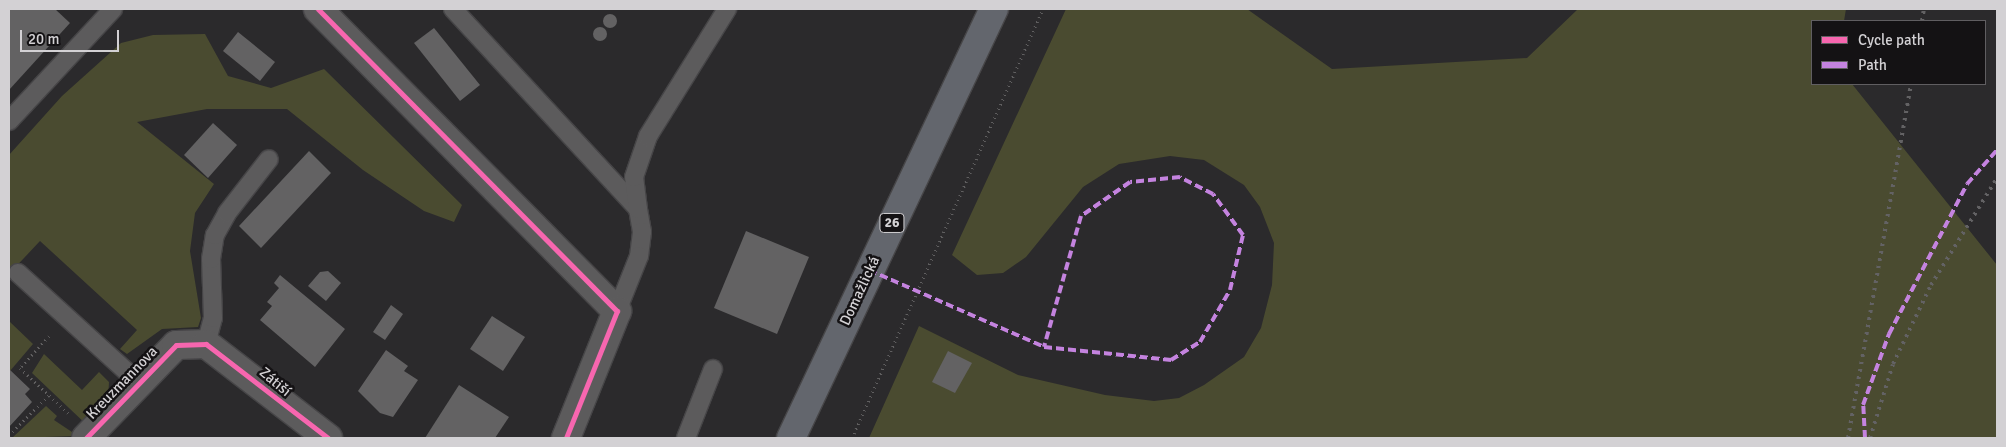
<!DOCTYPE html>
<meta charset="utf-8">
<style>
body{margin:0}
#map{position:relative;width:2006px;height:447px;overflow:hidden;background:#2b2a2c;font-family:Signika,sans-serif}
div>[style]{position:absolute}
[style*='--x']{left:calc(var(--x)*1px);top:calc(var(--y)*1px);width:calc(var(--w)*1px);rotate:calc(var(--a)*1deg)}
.green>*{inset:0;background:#4a4b30}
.building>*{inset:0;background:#636263}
.round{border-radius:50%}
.path>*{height:3px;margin-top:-1.5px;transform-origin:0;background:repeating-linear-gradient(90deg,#605f60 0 1px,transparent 0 5px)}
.roads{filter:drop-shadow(1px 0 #464547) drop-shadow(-1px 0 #464547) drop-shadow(0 1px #464547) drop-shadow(0 -1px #464547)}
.service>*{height:18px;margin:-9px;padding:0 9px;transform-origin:9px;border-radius:9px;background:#5c5b5c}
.minor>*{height:28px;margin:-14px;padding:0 14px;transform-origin:14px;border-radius:14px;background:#5c5b5c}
.primary>*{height:28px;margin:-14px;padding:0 14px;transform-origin:14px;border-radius:14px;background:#63666d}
.rail>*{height:4px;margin-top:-2px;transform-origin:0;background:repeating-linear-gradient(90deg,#636264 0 2.5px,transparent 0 7.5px)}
.quiet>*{height:4px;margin-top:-2px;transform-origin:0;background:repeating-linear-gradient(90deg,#c483df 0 8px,transparent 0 12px)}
.cycleway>*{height:5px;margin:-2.5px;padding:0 2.5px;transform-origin:2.5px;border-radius:2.5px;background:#f766af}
span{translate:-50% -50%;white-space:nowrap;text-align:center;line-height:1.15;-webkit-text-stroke:5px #141214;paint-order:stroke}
.shield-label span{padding:1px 4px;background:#141214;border:1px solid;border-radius:4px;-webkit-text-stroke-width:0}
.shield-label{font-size:14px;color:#d3d1d4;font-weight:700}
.street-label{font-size:15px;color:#d3d1d4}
.frame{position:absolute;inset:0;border:10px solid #d3d1d4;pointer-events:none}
.legend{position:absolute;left:1811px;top:20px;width:175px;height:65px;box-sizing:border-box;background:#141214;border:1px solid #605e61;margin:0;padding:6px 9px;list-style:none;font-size:15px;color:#d3d1d4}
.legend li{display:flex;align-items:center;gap:10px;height:25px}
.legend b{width:25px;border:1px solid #605e61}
.scale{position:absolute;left:20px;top:30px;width:99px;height:22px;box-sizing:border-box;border:2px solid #d3d1d4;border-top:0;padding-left:6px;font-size:15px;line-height:18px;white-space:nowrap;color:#d3d1d4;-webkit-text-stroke:4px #141214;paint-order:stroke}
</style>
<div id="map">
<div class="green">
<i style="clip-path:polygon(1066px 9px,1247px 9px,1332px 69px,1527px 58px,1578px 9px,1846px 9px,1844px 21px,1812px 21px,1812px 84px,1852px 84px,1997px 265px,1997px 438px,869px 438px,919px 326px,1018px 375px,1105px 395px,1154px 401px,1179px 398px,1204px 385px,1244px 357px,1261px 328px,1272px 285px,1274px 243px,1260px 207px,1244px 185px,1204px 160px,1170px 156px,1119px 164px,1083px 187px,1026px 257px,1003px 273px,977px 275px,952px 255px)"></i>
<i style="clip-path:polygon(205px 34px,228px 76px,271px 88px,324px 69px,462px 205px,454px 222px,424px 211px,363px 170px,287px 109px,207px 109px,137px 122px,214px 184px,195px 213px,190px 251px,201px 318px,198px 327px,162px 329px,127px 354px,120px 349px,137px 330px,40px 241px,9px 274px,9px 155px,62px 96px,121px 43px,153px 35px)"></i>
<i style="clip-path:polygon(9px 321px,33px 344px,10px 371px,9px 369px)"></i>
<i style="clip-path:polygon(44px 354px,82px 390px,99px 372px,109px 382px,108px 400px,88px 426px,32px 373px)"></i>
<i style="clip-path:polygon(46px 406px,57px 416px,54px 420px,78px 436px,12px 438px)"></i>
</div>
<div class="building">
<i style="clip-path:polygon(9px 9px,55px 9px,70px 23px,9px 90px)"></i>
<i class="round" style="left:603px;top:14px;width:14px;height:14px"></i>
<i class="round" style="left:593px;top:27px;width:14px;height:14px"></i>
<i style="clip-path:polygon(434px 28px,480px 85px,460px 101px,414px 43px)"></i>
<i style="clip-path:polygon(238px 32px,275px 62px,260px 81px,223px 51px)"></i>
<i style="clip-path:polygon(213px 123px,237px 145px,208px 178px,184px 155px)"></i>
<i style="clip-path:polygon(309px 151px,331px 173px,261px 248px,239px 226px)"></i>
<i style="clip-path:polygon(746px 231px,809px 257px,777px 334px,714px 308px)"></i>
<i style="clip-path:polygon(328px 271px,341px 283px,326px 301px,308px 286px,320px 272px)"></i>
<i style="clip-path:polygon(280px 275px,345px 329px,315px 367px,260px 320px,272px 306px,267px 302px,279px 288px,274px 283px)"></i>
<i style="clip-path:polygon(391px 305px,403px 314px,385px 340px,373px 332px)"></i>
<i style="clip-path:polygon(492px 316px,525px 337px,503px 371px,470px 349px)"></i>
<i style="clip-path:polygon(386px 350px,408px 366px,404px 371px,418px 380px,393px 417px,380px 413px,358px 391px)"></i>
<i style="clip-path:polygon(948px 351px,972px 363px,955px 393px,932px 382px)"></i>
<i style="clip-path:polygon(9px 369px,30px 389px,25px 394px,32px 402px,9px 427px)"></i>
<i style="clip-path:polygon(459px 385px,509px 417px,495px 438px,425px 438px)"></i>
</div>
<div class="path">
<i style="--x:49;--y:336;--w:43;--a:132.2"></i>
<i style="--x:20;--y:368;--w:66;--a:43.2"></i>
<i style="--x:9;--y:435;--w:57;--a:-45"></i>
<i style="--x:852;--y:438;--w:470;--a:-66"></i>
</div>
<div class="roads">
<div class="service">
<i style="--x:453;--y:9;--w:272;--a:47.2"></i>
<i style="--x:638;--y:209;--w:23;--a:80"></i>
<i style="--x:642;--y:232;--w:24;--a:97"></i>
<i style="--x:639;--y:256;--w:59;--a:111.8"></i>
<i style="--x:9;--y:121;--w:153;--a:-47.1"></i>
<i style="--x:638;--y:209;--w:32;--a:-97"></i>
<i style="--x:634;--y:177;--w:43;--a:-71.1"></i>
<i style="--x:648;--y:136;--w:150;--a:-58.1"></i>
<i style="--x:18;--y:273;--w:162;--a:42.2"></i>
<i style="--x:206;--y:344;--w:27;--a:-75"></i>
<i style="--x:213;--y:318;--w:59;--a:-91.9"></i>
<i style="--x:211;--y:259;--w:24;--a:-81"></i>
<i style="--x:215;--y:235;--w:25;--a:-61"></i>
<i style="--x:227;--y:213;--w:68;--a:-52.1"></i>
<i style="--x:686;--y:438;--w:74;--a:-68.6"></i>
</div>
<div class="minor">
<i style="--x:318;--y:9;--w:425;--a:45.3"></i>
<i style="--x:617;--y:311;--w:137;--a:111.9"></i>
<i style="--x:86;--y:438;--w:129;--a:-45.9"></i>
<i style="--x:176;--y:345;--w:30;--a:-2"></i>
<i style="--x:206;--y:344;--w:154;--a:37.6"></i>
</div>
<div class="primary">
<i style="--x:791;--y:438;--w:475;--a:-64.7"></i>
</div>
</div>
<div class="rail">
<i style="--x:1922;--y:21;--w:12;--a:-81"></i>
<i style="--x:1848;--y:438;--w:360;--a:-79.9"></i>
<i style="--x:1870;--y:438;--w:77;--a:-72.7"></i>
<i style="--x:1893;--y:364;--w:88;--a:-64.3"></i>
<i style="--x:1931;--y:285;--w:126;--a:-58.3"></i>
</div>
<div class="quiet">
<i style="--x:869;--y:270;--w:191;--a:23.7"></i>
<i style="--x:1044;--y:347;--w:128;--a:5.8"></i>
<i style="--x:1171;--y:360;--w:34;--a:-32"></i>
<i style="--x:1200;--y:342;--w:60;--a:-60"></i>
<i style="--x:1230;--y:290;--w:57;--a:-76.7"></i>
<i style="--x:1243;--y:235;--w:51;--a:-126.2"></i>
<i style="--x:1213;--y:194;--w:37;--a:-153"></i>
<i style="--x:1180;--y:177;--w:50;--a:174.3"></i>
<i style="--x:1130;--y:182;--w:60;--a:145.2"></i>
<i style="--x:1081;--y:216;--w:136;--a:105.8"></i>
<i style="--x:1865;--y:438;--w:33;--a:-93"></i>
<i style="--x:1863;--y:405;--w:76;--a:-69.9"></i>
<i style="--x:1889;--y:334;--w:169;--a:-62.5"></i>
<i style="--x:1967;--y:184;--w:45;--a:-48.6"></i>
</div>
<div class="cycleway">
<i style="--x:318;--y:9;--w:425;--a:45.3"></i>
<i style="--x:617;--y:311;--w:137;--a:111.9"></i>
<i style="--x:86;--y:438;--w:129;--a:-45.9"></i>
<i style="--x:176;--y:345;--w:30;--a:-2"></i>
<i style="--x:206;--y:344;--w:154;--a:37.6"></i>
</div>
<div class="shield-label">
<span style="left:892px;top:223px">26</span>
</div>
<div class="street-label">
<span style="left:860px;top:291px;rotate:-65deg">Domažlická</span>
<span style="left:275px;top:382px;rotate:40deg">Zátiší</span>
<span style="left:122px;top:383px;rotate:-46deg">Kreuzmannova</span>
</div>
<div class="frame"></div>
<ul class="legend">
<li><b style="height:6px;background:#f766af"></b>Cycle path</li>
<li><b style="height:6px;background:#c483df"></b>Path</li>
</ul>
<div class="scale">20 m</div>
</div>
